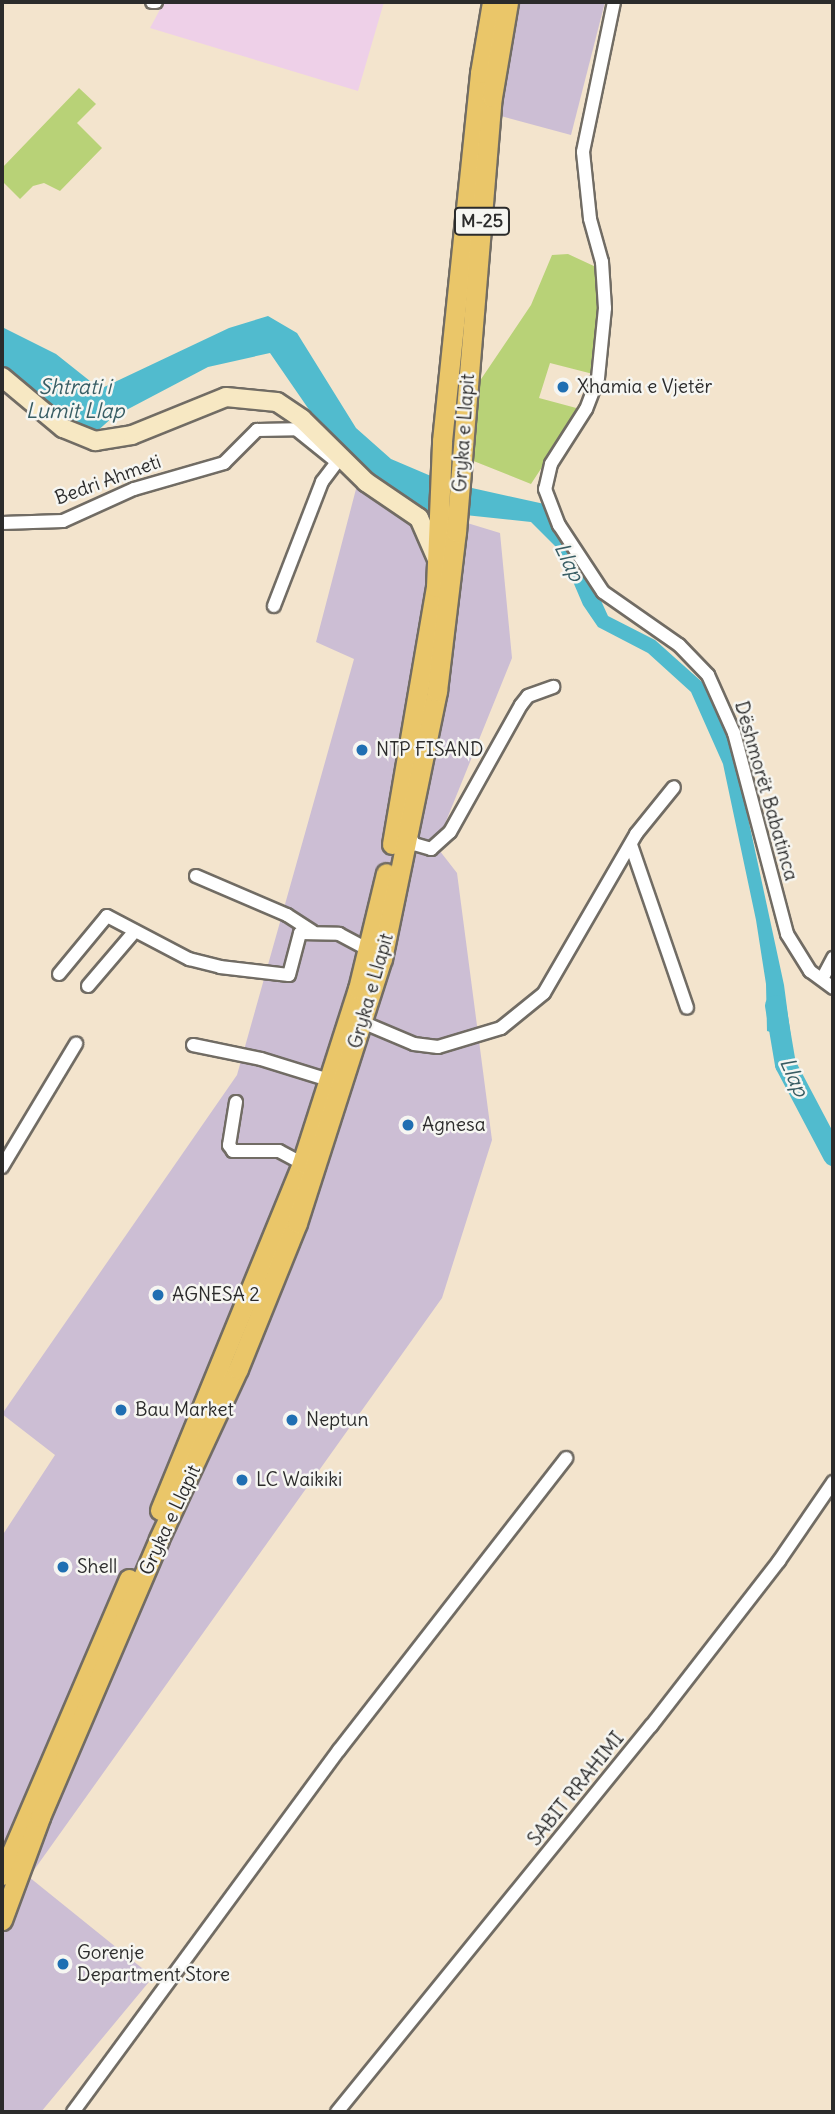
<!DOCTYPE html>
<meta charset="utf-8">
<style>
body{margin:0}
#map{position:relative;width:835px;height:2114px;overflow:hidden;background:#f3e4cd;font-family:Delius,sans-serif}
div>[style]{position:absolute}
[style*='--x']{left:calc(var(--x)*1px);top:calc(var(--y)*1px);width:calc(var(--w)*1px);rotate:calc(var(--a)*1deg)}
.built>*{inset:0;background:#eed0e8}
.industrial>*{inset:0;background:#ccbed4}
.green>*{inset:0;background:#b8d277}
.water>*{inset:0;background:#51bbce}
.river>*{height:21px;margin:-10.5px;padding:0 10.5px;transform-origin:10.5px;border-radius:10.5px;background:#51bbce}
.roads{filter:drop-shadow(2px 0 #716c64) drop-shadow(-2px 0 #716c64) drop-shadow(0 2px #716c64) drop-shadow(0 -2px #716c64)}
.street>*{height:12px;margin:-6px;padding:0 6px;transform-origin:6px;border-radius:6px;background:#fff}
.secondary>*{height:18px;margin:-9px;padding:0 9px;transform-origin:9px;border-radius:9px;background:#f7e8c3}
.primary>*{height:19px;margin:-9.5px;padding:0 9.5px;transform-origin:9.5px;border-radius:9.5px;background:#eac669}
.dots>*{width:19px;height:19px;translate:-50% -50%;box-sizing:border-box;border:4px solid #f6f6f2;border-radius:50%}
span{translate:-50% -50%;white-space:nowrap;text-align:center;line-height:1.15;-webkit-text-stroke:5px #f6f6f2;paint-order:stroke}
.shield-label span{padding:2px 5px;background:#f6f6f2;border:2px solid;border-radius:5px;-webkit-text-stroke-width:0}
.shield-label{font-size:18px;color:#2b2b2b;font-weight:700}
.poi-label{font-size:19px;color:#2b2b2b}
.left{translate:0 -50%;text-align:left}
.street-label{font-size:19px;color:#2b2b2b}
.water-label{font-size:21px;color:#385d64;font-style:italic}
.frame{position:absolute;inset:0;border:4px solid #2b2b2b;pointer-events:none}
</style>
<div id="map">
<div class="built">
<i style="clip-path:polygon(164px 2px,384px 2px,358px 91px,150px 28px)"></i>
</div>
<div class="industrial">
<i style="clip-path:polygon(514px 2px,605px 2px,571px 135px,490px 113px)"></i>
<i style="clip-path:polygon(356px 489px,500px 533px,512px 658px,436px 846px,457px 873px,492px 1140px,442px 1298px,29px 1877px,153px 1977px,41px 2112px,2px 2112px,2px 1536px,55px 1455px,2px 1414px,237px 1075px,354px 659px,316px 642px)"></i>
</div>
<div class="green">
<i style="clip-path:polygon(79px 88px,96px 104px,77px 123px,102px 148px,60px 191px,44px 183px,33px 186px,20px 199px,2px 181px,2px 168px)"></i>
<i style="clip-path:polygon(568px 254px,596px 267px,600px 286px,593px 374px,550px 363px,539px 398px,580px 409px,531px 484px,466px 458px,469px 397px,531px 305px,552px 255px)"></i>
</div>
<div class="water">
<i style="clip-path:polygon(268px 316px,297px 333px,356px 428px,391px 459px,445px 482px,549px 505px,563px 517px,608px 616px,655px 640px,702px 682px,722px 719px,736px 762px,784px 985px,791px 1038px,767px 1031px,766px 984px,756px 920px,723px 764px,691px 692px,648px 653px,598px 627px,583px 605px,560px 551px,531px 522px,465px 515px,430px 517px,376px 488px,341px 456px,270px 353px,208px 367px,113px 417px,95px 433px,60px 418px,2px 370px,2px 327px,56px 354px,100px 389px,229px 328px)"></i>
</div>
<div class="river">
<i style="--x:775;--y:1005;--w:60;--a:80.4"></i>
<i style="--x:785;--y:1064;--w:103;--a:62.2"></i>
</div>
<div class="roads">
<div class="street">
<i style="--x:152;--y:2;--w:4;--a:0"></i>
<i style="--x:614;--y:2;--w:153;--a:101.7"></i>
<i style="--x:583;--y:152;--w:67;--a:84"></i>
<i style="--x:590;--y:219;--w:45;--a:74.4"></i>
<i style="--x:602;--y:262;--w:46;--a:86.3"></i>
<i style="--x:605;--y:308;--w:70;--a:95.7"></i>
<i style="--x:598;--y:378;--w:33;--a:111"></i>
<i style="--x:586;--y:409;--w:65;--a:122.5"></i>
<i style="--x:551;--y:464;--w:26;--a:103"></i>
<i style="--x:545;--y:489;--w:39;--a:69"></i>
<i style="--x:559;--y:525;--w:80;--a:56.7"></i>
<i style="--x:603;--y:592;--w:93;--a:34.9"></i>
<i style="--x:679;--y:645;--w:42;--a:46"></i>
<i style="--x:708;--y:675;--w:64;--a:65.9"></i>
<i style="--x:734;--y:733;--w:208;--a:75.2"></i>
<i style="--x:787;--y:934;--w:44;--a:58.1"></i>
<i style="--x:810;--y:971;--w:29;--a:36"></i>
<i style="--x:2;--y:523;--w:61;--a:-1.9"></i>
<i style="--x:63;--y:521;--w:78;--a:-24.3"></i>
<i style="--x:134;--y:489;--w:94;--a:-16.1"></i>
<i style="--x:224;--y:463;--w:47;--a:-45"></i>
<i style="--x:257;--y:430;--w:39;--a:-1"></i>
<i style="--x:296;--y:429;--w:53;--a:38.8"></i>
<i style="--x:337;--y:462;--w:25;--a:127"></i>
<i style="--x:322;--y:482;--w:133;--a:111.2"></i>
<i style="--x:408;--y:833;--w:13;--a:61"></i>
<i style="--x:414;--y:844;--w:18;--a:16"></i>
<i style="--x:431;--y:849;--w:25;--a:-42"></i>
<i style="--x:450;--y:832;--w:145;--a:-60.8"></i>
<i style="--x:521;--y:705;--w:11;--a:-52"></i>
<i style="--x:528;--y:696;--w:27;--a:-20"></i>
<i style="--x:631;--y:845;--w:172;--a:71"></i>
<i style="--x:196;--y:876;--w:99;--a:23.2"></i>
<i style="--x:287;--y:915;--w:30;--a:33"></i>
<i style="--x:59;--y:974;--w:75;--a:-50.4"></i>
<i style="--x:107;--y:916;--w:93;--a:27.7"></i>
<i style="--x:189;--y:959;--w:32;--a:14"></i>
<i style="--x:220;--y:967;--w:69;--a:6.6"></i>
<i style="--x:289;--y:975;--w:43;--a:-75.3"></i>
<i style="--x:300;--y:933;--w:39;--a:1"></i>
<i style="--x:339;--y:934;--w:34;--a:28"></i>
<i style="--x:822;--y:979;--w:24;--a:-62"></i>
<i style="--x:88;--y:986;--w:72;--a:-49.5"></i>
<i style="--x:362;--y:1022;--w:56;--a:22.9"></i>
<i style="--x:414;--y:1044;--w:24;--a:7"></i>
<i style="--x:438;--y:1047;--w:66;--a:-16.8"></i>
<i style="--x:501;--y:1028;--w:55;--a:-39.1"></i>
<i style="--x:544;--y:993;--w:184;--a:-59.9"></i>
<i style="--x:636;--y:834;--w:60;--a:-51"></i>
<i style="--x:193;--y:1045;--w:69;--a:11.6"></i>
<i style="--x:261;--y:1059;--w:71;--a:17.2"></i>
<i style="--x:236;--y:1102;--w:44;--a:99.2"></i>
<i style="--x:229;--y:1145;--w:7;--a:56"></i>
<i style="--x:233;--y:1151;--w:46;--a:0"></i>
<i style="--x:279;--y:1151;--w:26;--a:28"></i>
<i style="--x:2;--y:1167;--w:144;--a:-59"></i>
<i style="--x:73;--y:2112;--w:449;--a:-53.7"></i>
<i style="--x:339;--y:1750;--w:370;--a:-52.1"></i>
<i style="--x:337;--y:2112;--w:498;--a:-50.9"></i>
<i style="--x:651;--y:1726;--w:209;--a:-52.2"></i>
<i style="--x:779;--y:1561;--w:96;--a:-55.6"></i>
</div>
<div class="secondary">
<i style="--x:2;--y:377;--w:80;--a:39.9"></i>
<i style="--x:63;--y:428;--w:35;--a:22"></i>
<i style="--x:95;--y:441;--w:37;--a:-9"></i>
<i style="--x:132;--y:435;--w:101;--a:-22"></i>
<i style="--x:226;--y:397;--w:51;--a:5.6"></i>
<i style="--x:277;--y:402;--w:30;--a:34"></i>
<i style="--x:302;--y:419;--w:90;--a:44.5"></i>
<i style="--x:366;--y:482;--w:64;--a:34.2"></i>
<i style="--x:419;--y:518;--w:43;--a:66.4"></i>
</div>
<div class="primary">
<i style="--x:392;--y:844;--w:261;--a:-80.3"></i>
<i style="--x:436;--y:587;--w:146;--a:-87.6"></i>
<i style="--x:442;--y:441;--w:370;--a:-84.1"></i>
<i style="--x:480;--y:73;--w:72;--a:-80.4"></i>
<i style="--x:160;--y:1510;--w:375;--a:-67.7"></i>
<i style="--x:302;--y:1163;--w:183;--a:-72.2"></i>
<i style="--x:358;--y:989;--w:119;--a:-76.4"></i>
<i style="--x:2;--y:1875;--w:322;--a:-66.8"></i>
<i style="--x:2;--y:1920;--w:110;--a:-69.7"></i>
<i style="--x:40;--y:1817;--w:302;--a:-66.8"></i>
<i style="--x:159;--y:1539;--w:187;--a:-65.1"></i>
<i style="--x:238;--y:1369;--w:157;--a:-68"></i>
<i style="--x:297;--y:1223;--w:277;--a:-72.2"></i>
<i style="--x:382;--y:959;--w:274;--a:-78.4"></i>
<i style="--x:437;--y:691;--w:160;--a:-83.2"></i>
<i style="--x:456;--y:532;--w:436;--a:-85.3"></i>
<i style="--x:492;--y:97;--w:96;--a:-80.4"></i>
</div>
</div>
<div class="dots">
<i style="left:563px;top:387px;background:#1f6fb2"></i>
<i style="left:362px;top:750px;background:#1f6fb2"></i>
<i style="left:408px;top:1125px;background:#1f6fb2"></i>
<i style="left:158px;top:1295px;background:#1f6fb2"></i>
<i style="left:121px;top:1410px;background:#1f6fb2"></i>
<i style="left:292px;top:1420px;background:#1f6fb2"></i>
<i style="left:242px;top:1480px;background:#1f6fb2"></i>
<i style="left:63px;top:1567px;background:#1f6fb2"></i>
<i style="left:63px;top:1964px;background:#1f6fb2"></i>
</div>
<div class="shield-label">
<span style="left:482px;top:221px">M-25</span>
</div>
<div class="poi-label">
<span class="left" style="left:577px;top:387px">Xhamia e Vjetër</span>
<span class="left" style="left:376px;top:750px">NTP FISAND</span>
<span class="left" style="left:422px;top:1125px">Agnesa</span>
<span class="left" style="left:172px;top:1295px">AGNESA 2</span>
<span class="left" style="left:135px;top:1410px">Bau Market</span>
<span class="left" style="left:306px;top:1420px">Neptun</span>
<span class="left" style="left:256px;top:1480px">LC Waikiki</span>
<span class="left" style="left:77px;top:1567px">Shell</span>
<span class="left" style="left:77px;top:1964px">Gorenje<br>Department Store</span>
</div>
<div class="street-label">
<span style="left:464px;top:433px;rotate:-86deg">Gryka e Llapit</span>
<span style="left:108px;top:480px;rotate:-20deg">Bedri Ahmeti</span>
<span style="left:766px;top:791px;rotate:74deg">Dëshmorët Babatinca</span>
<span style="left:371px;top:991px;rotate:-74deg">Gryka e Llapit</span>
<span style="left:170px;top:1520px;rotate:-65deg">Gryka e Llapit</span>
<span style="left:576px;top:1789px;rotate:-51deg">SABIT RRAHIMI</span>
</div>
<div class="water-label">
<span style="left:75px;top:399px">Shtrati i<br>Lumit Llap</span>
<span style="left:569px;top:562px;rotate:64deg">Llap</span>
<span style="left:794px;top:1077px;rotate:66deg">Llap</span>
</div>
<div class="frame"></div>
</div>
